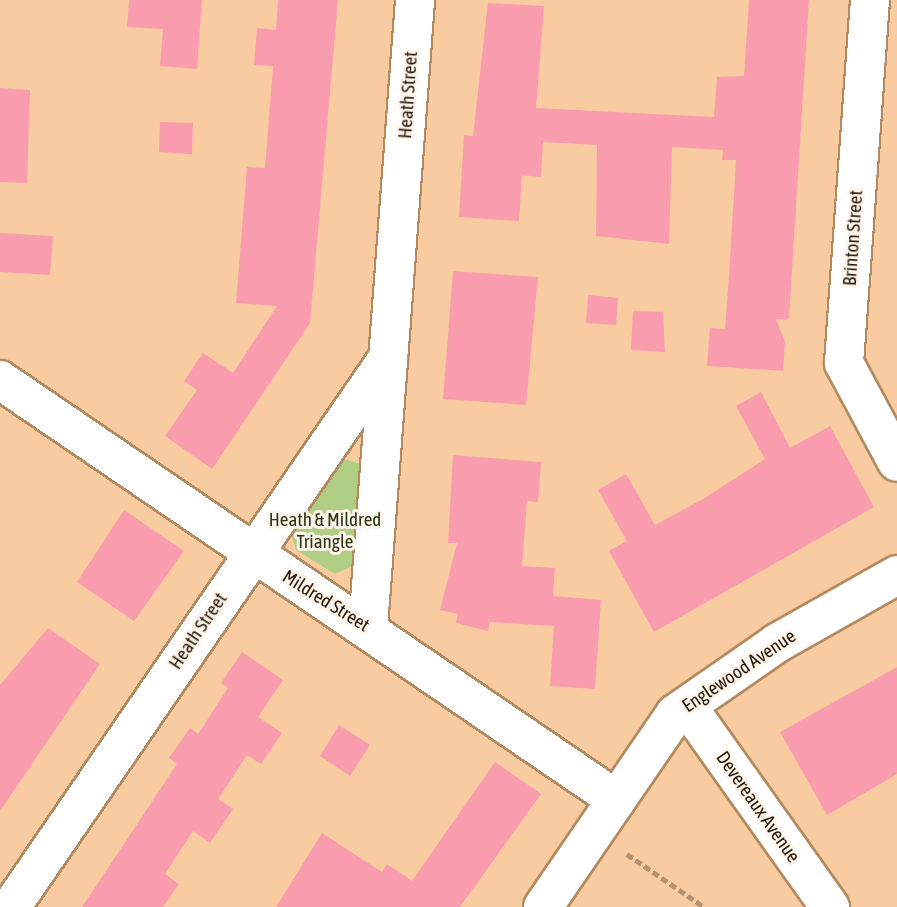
<!DOCTYPE html>
<style>
body{margin:0}
#map{position:relative;width:897px;height:907px;overflow:hidden;background:#f8cca0;font-family:"Asap Condensed",sans-serif}
div>[style]{position:absolute}
[style*='--x']{left:calc(var(--x)*1px);top:calc(var(--y)*1px);width:calc(var(--w)*1px);rotate:calc(var(--a)*1deg)}
.green>*{inset:0;background:#afce84}
.building>*{inset:0;background:#f99cae}
.path>*{height:4.5px;margin-top:-2.25px;transform-origin:0;background:repeating-linear-gradient(90deg,#b5926f 0 7px,transparent 0 10.5px)}
.roads{filter:drop-shadow(2px 0 #b38a5f) drop-shadow(-2px 0 #b38a5f) drop-shadow(0 2px #b38a5f) drop-shadow(0 -2px #b38a5f)}
.minor>*{height:38px;margin:-19px;padding:0 19px;transform-origin:19px;border-radius:19px;background:#fff}
span{translate:-50% -50%;white-space:nowrap;text-align:center;line-height:1.15;-webkit-text-stroke:6px #fef5ec;paint-order:stroke}
.street-label{font-size:19px;color:#261705}
.park-label{font-size:19px;color:#293614}
</style>
<div id="map">
<div class="green">
<i style="clip-path:polygon(340px 458px,361px 464px,352px 566px,335px 574px,296px 550px,290px 530px)"></i>
</div>
<div class="building">
<i style="clip-path:polygon(129px 0,202px 0,197px 69px,160px 66px,163px 29px,127px 27px)"></i>
<i style="clip-path:polygon(278px 0,338px 0,310px 323px,212px 469px,165px 436px,197px 390px,184px 381px,203px 353px,233px 373px,277px 306px,236px 303px,247px 167px,265px 168px,273px 66px,254px 65px,257px 28px,276px 30px)"></i>
<i style="clip-path:polygon(749px 0,809px 0,789px 319px,776px 319px,785px 342px,783px 371px,707px 366px,710px 328px,725px 329px,729px 276px,736px 160px,722px 160px,723px 150px,672px 147px,669px 244px,596px 236px,597px 145px,543px 142px,541px 177px,522px 175px,519px 221px,459px 217px,464px 135px,473px 136px,488px 3px,544px 6px,536px 108px,714px 117px,717px 77px,744px 76px)"></i>
<i style="clip-path:polygon(0 88px,30px 90px,27px 183px,0 182px)"></i>
<i style="clip-path:polygon(160px 122px,193px 123px,192px 154px,159px 152px)"></i>
<i style="clip-path:polygon(0 233px,53px 236px,50px 275px,0 272px)"></i>
<i style="clip-path:polygon(453px 271px,538px 277px,526px 405px,443px 399px)"></i>
<i style="clip-path:polygon(588px 295px,618px 298px,616px 325px,586px 323px)"></i>
<i style="clip-path:polygon(633px 311px,663px 312px,665px 352px,631px 350px)"></i>
<i style="clip-path:polygon(761px 392px,790px 448px,830px 426px,874px 507px,654px 632px,609px 551px,627px 541px,598px 490px,626px 474px,655px 525px,703px 499px,765px 459px,736px 406px)"></i>
<i style="clip-path:polygon(453px 455px,541px 462px,538px 502px,527px 501px,522px 566px,555px 568px,553px 596px,601px 600px,595px 689px,550px 686px,554px 626px,490px 622px,488px 631px,456px 623px,458px 614px,440px 610px,457px 543px,448px 543px)"></i>
<i style="clip-path:polygon(124px 510px,184px 551px,134px 621px,77px 582px)"></i>
<i style="clip-path:polygon(48px 628px,100px 664px,0 811px,0 685px)"></i>
<i style="clip-path:polygon(242px 652px,283px 680px,258px 717px,282px 733px,261px 764px,247px 755px,218px 799px,233px 809px,210px 843px,193px 831px,165px 874px,179px 884px,163px 907px,82px 907px,177px 764px,169px 758px,190px 728px,198px 734px,228px 688px,221px 683px)"></i>
<i style="clip-path:polygon(897px 667px,897px 774px,827px 815px,780px 732px)"></i>
<i style="clip-path:polygon(339px 725px,370px 745px,350px 776px,320px 756px)"></i>
<i style="clip-path:polygon(495px 762px,541px 794px,460px 907px,276px 907px,322px 833px,382px 872px,387px 864px,412px 881px)"></i>
</div>
<div class="path">
<i style="--x:627;--y:854;--w:93;--a:34.5"></i>
</div>
<div class="roads">
<div class="minor">
<i style="--x:870;--y:0;--w:364;--a:94.1"></i>
<i style="--x:844;--y:363;--w:112;--a:61.8"></i>
<i style="--x:0;--y:380;--w:746;--a:34.24"></i>
<i style="--x:368;--y:627;--w:629;--a:-85.71"></i>
<i style="--x:687;--y:706;--w:247;--a:54.6"></i>
<i style="--x:11;--y:907;--w:666;--a:-55.52"></i>
<i style="--x:543;--y:907;--w:234;--a:-55.6"></i>
<i style="--x:675;--y:714;--w:124;--a:-34.8"></i>
<i style="--x:777;--y:643;--w:138;--a:-29.5"></i>
</div>
</div>
<div class="street-label">
<span style="left:408px;top:95px;rotate:-86deg">Heath Street</span>
<span style="left:853px;top:238px;rotate:-86deg">Brinton Street</span>
<span style="left:326px;top:601px;rotate:32deg">Mildred Street</span>
<span style="left:198px;top:631px;rotate:-56deg">Heath Street</span>
<span style="left:739px;top:671px;rotate:-34deg">Englewood Avenue</span>
<span style="left:758px;top:807px;rotate:55deg">Devereaux Avenue</span>
</div>
<div class="park-label">
<span style="left:325px;top:531px">Heath &amp; Mildred<br>Triangle</span>
</div>
</div>
